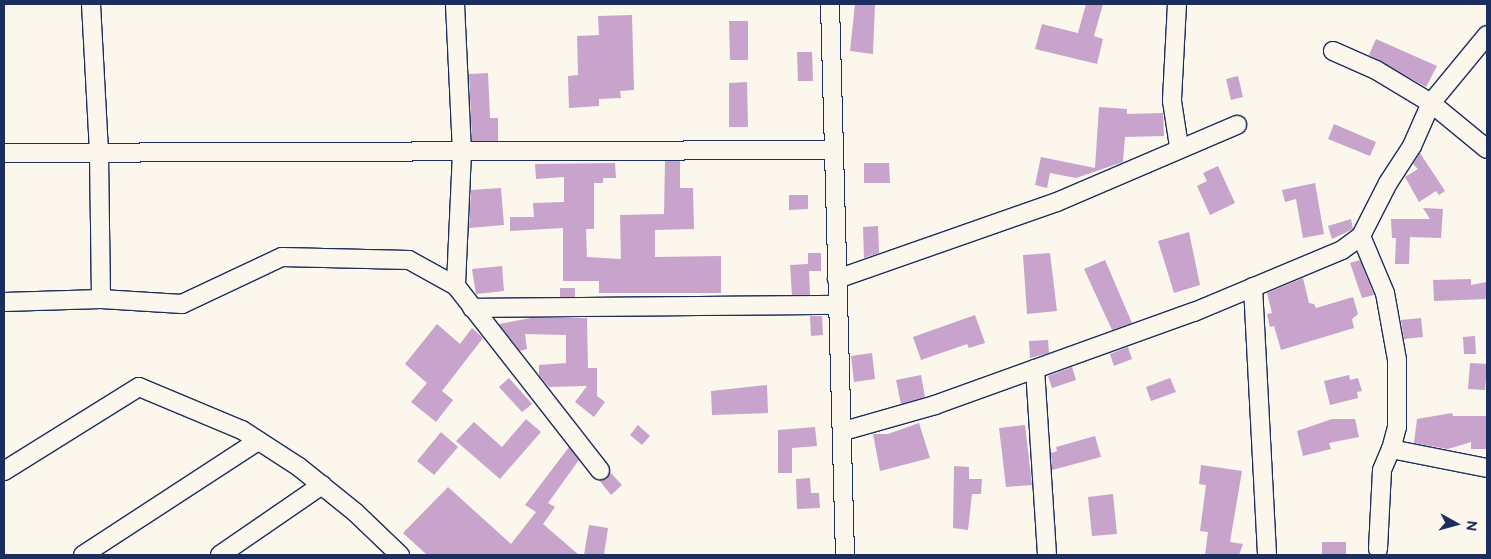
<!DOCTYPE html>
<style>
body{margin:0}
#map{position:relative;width:1491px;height:559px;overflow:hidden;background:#fbf7ec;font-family:"Balsamiq Sans",sans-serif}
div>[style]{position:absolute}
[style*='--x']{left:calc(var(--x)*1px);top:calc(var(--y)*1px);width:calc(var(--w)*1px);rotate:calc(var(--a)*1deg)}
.building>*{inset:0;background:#c8a3cb}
.roads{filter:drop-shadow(1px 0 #1b2f5e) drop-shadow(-1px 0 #1b2f5e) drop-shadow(0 1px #1b2f5e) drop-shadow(0 -1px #1b2f5e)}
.minor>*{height:18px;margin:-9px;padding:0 9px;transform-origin:9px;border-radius:9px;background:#fbf7ec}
span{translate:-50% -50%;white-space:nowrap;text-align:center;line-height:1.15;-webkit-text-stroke:4px #fbf7ec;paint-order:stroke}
.frame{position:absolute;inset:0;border:5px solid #1b2f5e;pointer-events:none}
.north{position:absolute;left:1431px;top:499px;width:50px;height:50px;-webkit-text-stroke:4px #fbf7ec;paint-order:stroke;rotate:97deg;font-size:14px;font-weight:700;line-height:20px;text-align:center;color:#1b2f5e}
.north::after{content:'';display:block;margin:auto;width:18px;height:22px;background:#1b2f5e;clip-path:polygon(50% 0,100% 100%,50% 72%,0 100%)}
</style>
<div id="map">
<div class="building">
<i style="clip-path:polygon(855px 4px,875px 4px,873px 54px,850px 51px)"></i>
<i style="clip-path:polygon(1086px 4px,1103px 4px,1094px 36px,1103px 39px,1097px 64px,1035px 49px,1042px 24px,1078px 33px)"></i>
<i style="clip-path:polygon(632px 15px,634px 90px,620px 91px,621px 98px,599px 99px,599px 106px,569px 108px,568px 76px,578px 75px,577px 36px,599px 35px,598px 16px)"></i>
<i style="clip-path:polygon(729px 21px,748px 21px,748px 60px,730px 60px)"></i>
<i style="clip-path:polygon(1376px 39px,1437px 66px,1426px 87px,1369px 55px)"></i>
<i style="clip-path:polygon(797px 52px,812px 52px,813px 81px,798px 81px)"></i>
<i style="clip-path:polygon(488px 73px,490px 118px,498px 118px,498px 141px,472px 141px,469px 74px)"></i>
<i style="clip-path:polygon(1238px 76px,1243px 97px,1231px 100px,1226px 79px)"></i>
<i style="clip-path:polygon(747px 82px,748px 127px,729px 127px,729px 83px)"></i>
<i style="clip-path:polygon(1099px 107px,1127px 109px,1127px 114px,1163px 113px,1164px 136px,1125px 137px,1123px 162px,1076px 178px,1050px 173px,1047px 188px,1035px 185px,1041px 157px,1095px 168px)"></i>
<i style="clip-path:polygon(1334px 124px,1376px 142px,1370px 156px,1328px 139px)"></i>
<i style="clip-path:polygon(1420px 153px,1445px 191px,1439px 195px,1436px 191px,1419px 202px,1405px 177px,1418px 169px,1413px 164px)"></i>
<i style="clip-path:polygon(665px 161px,680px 161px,680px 188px,693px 188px,694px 229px,655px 230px,655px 257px,721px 256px,721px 293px,599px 293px,599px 281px,563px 281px,563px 228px,510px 231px,510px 217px,534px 217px,533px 203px,564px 202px,564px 177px,536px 179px,535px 164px,615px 163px,616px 178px,603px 178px,603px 183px,594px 183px,594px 229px,586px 229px,587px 257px,621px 259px,620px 215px,664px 214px)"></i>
<i style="clip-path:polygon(864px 163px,889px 163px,890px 183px,864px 183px)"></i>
<i style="clip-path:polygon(1218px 166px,1235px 203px,1210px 215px,1197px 186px,1207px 181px,1203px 173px)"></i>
<i style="clip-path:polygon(1315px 183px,1324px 234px,1303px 238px,1296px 199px,1285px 202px,1282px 190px)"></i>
<i style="clip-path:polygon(501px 188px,504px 225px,469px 228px,471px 190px)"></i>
<i style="clip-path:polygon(789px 195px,808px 195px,808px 209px,789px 210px)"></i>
<i style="clip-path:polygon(1423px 208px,1443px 209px,1441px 238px,1410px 237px,1409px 264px,1395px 264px,1396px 238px,1392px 238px,1391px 219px,1430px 219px)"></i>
<i style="clip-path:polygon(1351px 219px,1353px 229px,1332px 239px,1328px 226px)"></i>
<i style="clip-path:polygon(878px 226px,879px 253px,864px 258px,863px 227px)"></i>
<i style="clip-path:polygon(1189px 232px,1200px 285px,1174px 293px,1158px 241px)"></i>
<i style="clip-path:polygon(808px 253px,821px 253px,821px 271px,809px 271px,810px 295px,792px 295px,790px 265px,808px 264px)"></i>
<i style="clip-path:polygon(1050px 253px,1057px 311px,1027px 314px,1023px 255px)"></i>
<i style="clip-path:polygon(1105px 260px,1132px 323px,1112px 330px,1084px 269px)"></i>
<i style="clip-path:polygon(1360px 260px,1374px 295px,1362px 298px,1350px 263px)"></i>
<i style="clip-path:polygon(502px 266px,504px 291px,476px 294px,472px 269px)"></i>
<i style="clip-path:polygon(1303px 278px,1309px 303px,1314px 304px,1316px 308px,1353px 297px,1358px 314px,1352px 319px,1354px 328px,1281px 350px,1274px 326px,1270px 327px,1267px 314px,1272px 313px,1267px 293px)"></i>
<i style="clip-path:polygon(1471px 279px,1471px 285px,1487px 282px,1487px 299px,1434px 301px,1433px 280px)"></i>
<i style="clip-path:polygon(560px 288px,575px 288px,575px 297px,560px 297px)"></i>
<i style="clip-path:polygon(975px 315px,985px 343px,969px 348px,967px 344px,921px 360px,913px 337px)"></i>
<i style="clip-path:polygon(810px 316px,822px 316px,823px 335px,811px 336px)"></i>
<i style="clip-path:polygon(531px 318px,587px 318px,588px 368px,597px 368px,597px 396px,605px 402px,594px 417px,575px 402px,587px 386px,549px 387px,539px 375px,539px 365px,566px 363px,566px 335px,525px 334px,527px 349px,520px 351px,499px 324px)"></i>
<i style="clip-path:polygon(1421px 318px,1423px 337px,1404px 339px,1401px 320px)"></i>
<i style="clip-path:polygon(437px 324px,460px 344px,472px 328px,483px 338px,442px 391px,453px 400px,436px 422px,411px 402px,427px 383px,405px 364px)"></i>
<i style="clip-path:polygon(1475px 336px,1476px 354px,1464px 354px,1463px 337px)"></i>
<i style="clip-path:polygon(1048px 340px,1049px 353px,1030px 358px,1029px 341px)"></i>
<i style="clip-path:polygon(1128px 347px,1132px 359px,1114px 366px,1110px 354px)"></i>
<i style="clip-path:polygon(872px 353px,875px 379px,854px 382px,851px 356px)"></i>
<i style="clip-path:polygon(1470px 363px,1487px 364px,1485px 390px,1468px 389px)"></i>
<i style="clip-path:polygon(1072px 367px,1076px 380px,1052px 388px,1048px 376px)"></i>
<i style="clip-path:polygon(921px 375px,925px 397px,901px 404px,896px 380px)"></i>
<i style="clip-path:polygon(1349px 375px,1350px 380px,1358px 378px,1362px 391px,1357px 392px,1358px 398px,1330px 405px,1324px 381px)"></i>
<i style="clip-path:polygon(509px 378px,532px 404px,522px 412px,499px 387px)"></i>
<i style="clip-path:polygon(1170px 378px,1176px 392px,1151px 401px,1146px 387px)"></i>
<i style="clip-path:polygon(767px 385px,768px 413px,712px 415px,711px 391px)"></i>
<i style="clip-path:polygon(1452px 413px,1453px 416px,1487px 416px,1487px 449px,1471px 449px,1471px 442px,1448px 449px,1414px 443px,1417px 419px)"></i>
<i style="clip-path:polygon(526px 419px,541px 432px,500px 479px,456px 441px,474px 422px,502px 447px)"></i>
<i style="clip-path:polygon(1332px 419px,1355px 419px,1359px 437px,1329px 443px,1331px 449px,1303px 456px,1297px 431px)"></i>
<i style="clip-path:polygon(919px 423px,930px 458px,880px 471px,873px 434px,888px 434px)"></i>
<i style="clip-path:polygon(638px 425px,650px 436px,642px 445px,630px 435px)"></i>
<i style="clip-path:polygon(1025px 425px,1032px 485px,1006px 487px,999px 428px)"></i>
<i style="clip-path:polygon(815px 427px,817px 446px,792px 448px,792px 473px,778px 473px,778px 430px)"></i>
<i style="clip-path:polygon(441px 432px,458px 447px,434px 475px,417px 461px)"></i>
<i style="clip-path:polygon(1095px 436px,1101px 457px,1052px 470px,1051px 453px,1057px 451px,1056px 447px)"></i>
<i style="clip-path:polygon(569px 447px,579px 460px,548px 503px,555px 507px,543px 524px,579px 555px,427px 555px,403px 533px,448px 487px,511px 544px,536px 512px,525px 505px)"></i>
<i style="clip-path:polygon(1201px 465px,1242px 471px,1230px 542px,1243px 544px,1239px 555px,1205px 555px,1208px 532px,1200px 531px,1206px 485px,1199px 484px)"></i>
<i style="clip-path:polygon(954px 466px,969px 467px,969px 479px,982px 479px,981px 494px,972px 494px,968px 530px,953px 528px)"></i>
<i style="clip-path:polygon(610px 472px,622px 485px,611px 495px,599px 480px,606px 479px)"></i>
<i style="clip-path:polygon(810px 478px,811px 493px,819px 493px,820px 508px,797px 509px,796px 479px)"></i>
<i style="clip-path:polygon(1113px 494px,1117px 534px,1092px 536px,1088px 497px)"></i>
<i style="clip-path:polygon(589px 525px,608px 528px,604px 555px,584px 555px)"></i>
<i style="clip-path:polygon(1322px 542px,1346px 542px,1346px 555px,1322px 555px)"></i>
</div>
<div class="roads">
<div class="minor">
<i style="--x:91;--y:4;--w:150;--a:86.9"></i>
<i style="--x:99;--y:154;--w:145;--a:89.2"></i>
<i style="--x:455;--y:4;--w:148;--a:87.3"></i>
<i style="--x:462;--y:152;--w:134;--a:92.6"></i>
<i style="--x:830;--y:4;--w:551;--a:88.44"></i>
<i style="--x:1177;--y:4;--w:97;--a:93"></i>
<i style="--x:1172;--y:101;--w:47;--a:81.3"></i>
<i style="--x:1333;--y:51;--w:47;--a:23.8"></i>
<i style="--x:1376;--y:70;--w:64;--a:31"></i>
<i style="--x:1431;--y:103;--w:72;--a:39.4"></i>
<i style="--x:4;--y:153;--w:828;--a:-0.21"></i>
<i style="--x:1361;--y:236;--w:62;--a:67.2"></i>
<i style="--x:1385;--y:293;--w:68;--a:79.8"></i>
<i style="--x:1397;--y:360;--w:67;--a:90"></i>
<i style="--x:1397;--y:427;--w:23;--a:105"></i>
<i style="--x:1391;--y:449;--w:98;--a:11.2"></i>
<i style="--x:837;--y:279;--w:233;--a:-19.3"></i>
<i style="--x:1057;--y:202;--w:196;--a:-23.2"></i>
<i style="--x:1253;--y:287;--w:268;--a:87"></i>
<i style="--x:4;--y:302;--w:97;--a:-1.8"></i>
<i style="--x:101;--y:299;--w:81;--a:3.5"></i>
<i style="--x:182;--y:304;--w:110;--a:-25.2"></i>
<i style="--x:282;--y:257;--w:127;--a:1.4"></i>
<i style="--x:409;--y:260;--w:54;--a:29"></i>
<i style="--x:456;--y:286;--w:234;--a:52"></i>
<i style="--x:472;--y:308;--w:366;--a:-0.5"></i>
<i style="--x:1035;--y:369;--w:186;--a:86.3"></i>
<i style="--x:844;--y:431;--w:95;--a:-15.9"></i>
<i style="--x:935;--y:405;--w:275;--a:-19.8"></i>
<i style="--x:1194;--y:312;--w:160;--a:-22.7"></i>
<i style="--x:1342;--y:250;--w:24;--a:-36"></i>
<i style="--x:1361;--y:236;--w:59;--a:-63"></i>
<i style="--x:1388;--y:183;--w:44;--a:-57"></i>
<i style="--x:1412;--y:146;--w:47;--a:-66.2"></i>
<i style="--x:1431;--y:103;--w:88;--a:-50.5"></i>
<i style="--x:4;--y:471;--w:159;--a:-31.9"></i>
<i style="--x:139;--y:387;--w:112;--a:22.7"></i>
<i style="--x:242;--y:430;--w:68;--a:33"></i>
<i style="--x:299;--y:467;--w:73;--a:38.9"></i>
<i style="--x:356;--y:513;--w:61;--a:43.7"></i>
<i style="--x:1378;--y:549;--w:79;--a:-87.1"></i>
<i style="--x:1382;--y:470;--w:23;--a:-67"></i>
<i style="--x:83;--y:555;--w:209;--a:-33.1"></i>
<i style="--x:220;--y:555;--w:124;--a:-34.5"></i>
</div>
</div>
<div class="frame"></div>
<div class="north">N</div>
</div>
